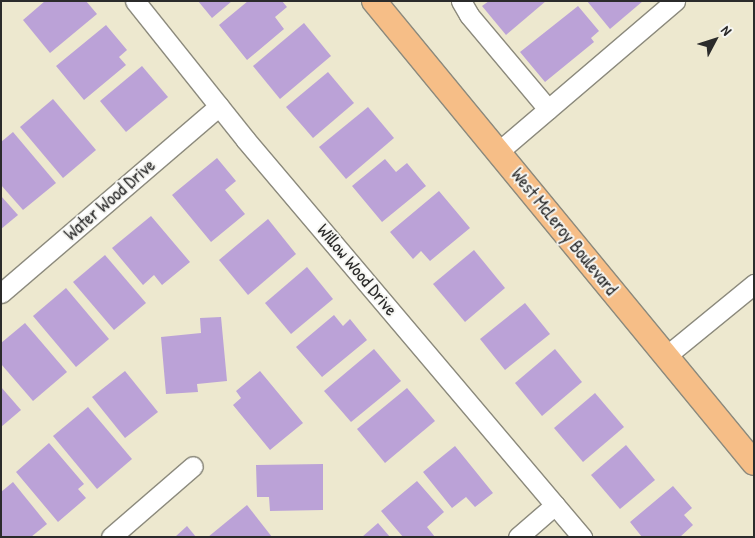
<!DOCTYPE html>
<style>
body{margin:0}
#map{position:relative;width:755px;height:538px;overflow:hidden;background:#ede8cf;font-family:"Patrick Hand",sans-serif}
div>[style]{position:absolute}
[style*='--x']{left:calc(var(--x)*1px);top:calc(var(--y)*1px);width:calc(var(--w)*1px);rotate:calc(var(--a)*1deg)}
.building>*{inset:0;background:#bba2d7}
.roads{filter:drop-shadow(1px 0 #8c8a7d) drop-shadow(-1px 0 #8c8a7d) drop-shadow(0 1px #8c8a7d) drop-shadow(0 -1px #8c8a7d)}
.minor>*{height:19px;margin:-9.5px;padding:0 9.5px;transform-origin:9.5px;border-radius:9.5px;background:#fff}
.major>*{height:24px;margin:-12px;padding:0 12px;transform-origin:12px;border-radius:12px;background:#f6be87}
span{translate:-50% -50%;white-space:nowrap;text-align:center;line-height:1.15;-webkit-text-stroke:4px #f6f6f2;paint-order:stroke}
.street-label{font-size:18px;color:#2b2b2b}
.frame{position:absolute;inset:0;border:2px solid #2b2b2b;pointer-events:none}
.north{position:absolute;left:690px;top:15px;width:50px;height:50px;-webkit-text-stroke:4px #f6f6f2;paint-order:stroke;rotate:50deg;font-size:14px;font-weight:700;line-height:20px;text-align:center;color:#2b2b2b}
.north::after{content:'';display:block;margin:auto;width:18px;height:22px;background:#2b2b2b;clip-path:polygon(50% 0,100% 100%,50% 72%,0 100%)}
</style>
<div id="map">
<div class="building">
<i style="clip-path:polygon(45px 1px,86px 1px,97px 14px,50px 53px,23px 20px)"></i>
<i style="clip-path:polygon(198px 1px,232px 1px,212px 18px)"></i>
<i style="clip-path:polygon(248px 1px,282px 1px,287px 7px,275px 17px,284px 29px,247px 60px,219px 25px)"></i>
<i style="clip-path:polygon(489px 1px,546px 1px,506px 35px,482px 6px)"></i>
<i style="clip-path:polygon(587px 1px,643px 1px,610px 29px)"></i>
<i style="clip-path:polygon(578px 6px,599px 31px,591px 38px,594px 42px,545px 82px,520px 52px)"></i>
<i style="clip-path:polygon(304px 23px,331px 56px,280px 99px,253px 66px)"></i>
<i style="clip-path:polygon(106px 25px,127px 50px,119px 57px,126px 65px,84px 100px,56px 66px)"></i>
<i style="clip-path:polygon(142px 66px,168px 97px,126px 132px,100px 101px)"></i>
<i style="clip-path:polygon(328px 72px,354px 103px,313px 138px,286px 107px)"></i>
<i style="clip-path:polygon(53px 99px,96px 150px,63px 178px,20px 127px)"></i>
<i style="clip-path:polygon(368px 107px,394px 138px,346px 179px,319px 147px)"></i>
<i style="clip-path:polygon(13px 132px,56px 183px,23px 210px,1px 185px,1px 142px)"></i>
<i style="clip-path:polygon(217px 158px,236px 181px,225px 190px,245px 214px,211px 242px,172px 195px)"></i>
<i style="clip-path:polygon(385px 159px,396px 172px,407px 163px,426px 186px,382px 222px,352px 186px)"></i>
<i style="clip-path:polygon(439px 191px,470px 228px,430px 261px,421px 251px,413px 259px,390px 232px)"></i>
<i style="clip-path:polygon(1px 196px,18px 215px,1px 229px)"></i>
<i style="clip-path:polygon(151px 216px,190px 262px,162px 285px,154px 275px,143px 285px,112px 248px)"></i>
<i style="clip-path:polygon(268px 219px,296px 254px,248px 295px,219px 260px)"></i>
<i style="clip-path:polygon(474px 250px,505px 288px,465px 322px,433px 284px)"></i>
<i style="clip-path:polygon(105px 255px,146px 303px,114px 330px,73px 282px)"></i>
<i style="clip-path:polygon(307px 267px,333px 299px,291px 334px,265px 303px)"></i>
<i style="clip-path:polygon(66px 288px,109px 339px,76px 367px,33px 316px)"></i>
<i style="clip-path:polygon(525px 303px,550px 334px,505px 370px,480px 339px)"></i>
<i style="clip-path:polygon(334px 315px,343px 326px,350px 319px,367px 340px,322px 377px,296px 347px)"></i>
<i style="clip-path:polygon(221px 317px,227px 381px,197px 384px,198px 392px,166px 394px,161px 337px,201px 333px,200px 318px)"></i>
<i style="clip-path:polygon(25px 323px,67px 372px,33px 401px,1px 364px,1px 343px)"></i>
<i style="clip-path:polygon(374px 349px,401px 381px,351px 422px,324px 391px)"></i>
<i style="clip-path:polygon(555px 349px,582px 382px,542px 416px,515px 383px)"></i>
<i style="clip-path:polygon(125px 371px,158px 412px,125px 438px,92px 397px)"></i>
<i style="clip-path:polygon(260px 371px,303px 423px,270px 450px,233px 405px,241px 398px,236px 391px)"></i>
<i style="clip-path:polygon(1px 387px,21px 410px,1px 427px)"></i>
<i style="clip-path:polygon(407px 388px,435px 421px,385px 463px,357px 429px)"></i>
<i style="clip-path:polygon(595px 393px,624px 427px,583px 462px,554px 428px)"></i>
<i style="clip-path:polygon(88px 407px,132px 459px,97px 489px,53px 436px)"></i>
<i style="clip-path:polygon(49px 443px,84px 484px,78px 489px,86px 498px,58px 522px,16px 472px)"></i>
<i style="clip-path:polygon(626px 445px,655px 480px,620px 509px,591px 475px)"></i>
<i style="clip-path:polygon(455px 446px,493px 493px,475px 507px,466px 497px,452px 508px,423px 472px)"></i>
<i style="clip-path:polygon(323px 464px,323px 510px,270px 511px,269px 497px,257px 497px,256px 465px)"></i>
<i style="clip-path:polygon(417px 481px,444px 512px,427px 527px,435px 537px,403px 537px,381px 511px)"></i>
<i style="clip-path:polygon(13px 482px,47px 524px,31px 537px,1px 536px,1px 492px)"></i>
<i style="clip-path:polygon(673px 486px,692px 508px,684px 515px,693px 525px,680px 537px,642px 537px,630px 522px)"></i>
<i style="clip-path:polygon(247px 505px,272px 537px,208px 537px)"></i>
<i style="clip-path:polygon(378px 523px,390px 537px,362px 537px)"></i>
<i style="clip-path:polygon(187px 526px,196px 537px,175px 537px)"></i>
</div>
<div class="roads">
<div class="minor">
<i style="--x:135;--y:1;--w:176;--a:51.4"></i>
<i style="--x:245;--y:139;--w:522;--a:49.74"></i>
<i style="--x:461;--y:1;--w:16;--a:60"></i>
<i style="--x:469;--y:15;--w:123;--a:50"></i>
<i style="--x:498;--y:152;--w:233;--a:-40.5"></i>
<i style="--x:1;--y:293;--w:287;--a:-40.6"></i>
<i style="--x:666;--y:356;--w:114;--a:-39.3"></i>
<i style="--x:111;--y:537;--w:108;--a:-40.9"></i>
<i style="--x:518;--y:537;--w:49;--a:-40.9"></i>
</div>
<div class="major">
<i style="--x:374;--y:1;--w:598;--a:50.56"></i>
</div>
</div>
<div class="street-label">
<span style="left:110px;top:200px;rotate:-41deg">Water Wood Drive</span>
<span style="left:564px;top:232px;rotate:51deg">West McLeroy Boulevard</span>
<span style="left:357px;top:270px;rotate:50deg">Willow Wood Drive</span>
</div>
<div class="frame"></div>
<div class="north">N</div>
</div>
